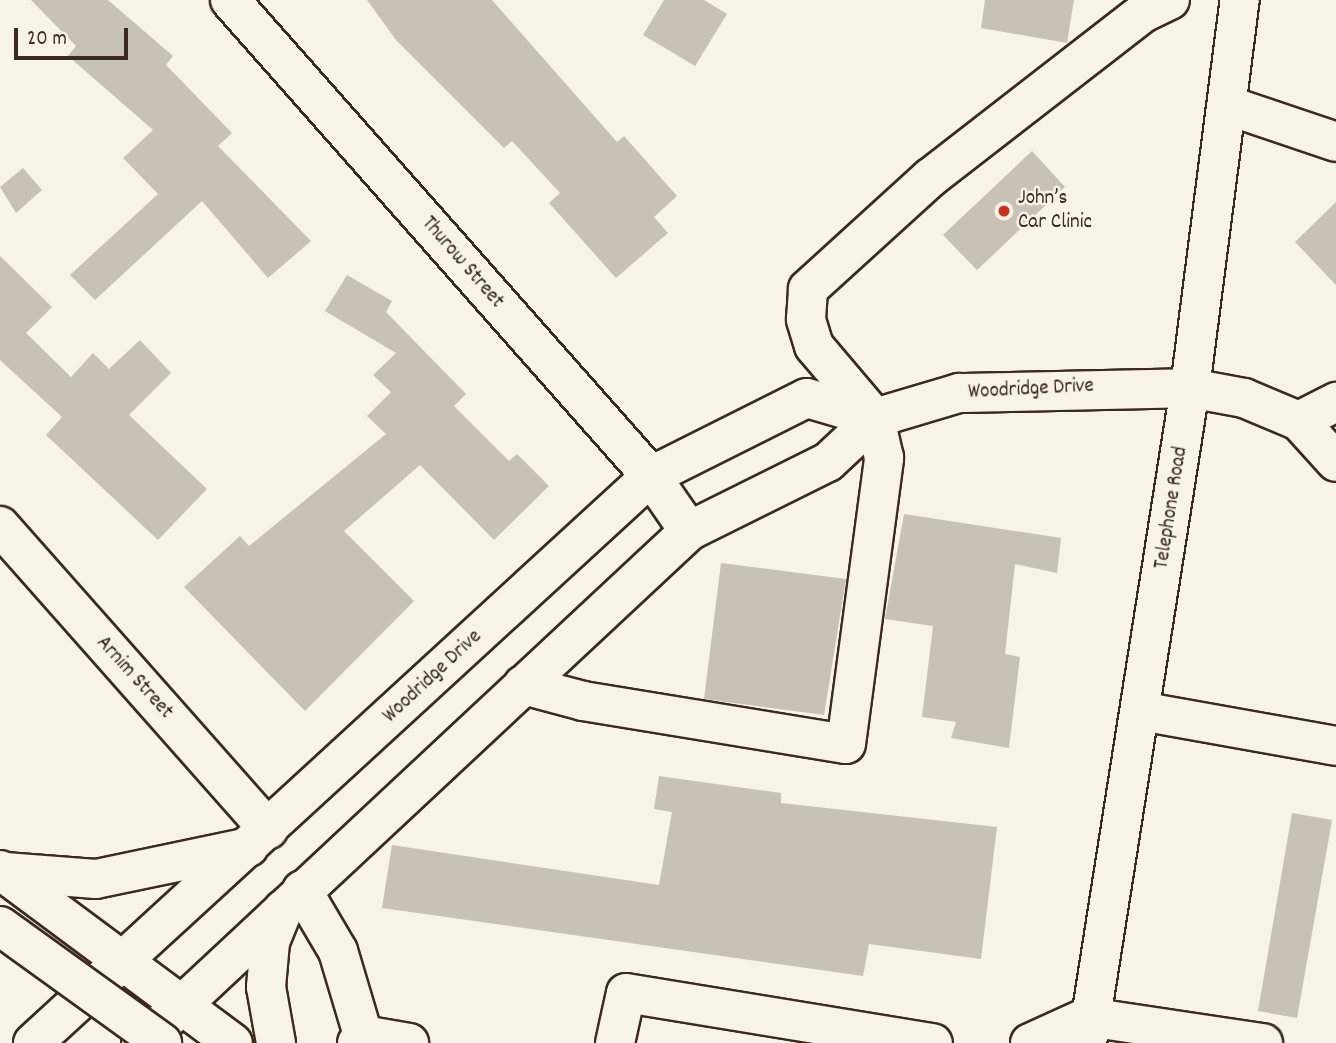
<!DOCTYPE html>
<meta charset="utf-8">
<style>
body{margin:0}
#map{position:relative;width:1336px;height:1043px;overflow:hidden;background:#f7f3e8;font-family:Dekko,sans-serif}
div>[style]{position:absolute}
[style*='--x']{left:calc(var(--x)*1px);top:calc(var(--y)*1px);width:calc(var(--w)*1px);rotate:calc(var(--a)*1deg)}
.building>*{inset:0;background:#c8c1b6}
.roads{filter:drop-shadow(2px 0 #3b2a1e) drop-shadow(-2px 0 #3b2a1e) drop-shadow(0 2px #3b2a1e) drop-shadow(0 -2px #3b2a1e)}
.minor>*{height:38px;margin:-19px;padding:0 19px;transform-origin:19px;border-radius:19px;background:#f7f3e8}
.major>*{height:38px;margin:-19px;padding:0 19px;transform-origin:19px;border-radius:19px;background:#f7f3e8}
.bridges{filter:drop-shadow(2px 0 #3b2a1e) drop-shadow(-2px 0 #3b2a1e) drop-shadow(0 2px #3b2a1e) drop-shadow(0 -2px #3b2a1e)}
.highway-bridge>*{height:38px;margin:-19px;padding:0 19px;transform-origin:19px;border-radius:19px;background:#f7f3e8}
.dots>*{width:19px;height:19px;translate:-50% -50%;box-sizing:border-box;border:4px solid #f7f3e8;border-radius:50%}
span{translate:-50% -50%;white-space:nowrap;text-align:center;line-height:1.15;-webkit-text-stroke:5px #f7f3e8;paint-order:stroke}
.poi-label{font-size:21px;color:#3b2a1e}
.left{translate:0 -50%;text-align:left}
.street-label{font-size:21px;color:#3b2a1e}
.scale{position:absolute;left:14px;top:28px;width:114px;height:32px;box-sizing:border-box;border:4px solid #3b2a1e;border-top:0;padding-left:9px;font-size:21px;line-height:24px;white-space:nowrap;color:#3b2a1e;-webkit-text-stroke:5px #f7f3e8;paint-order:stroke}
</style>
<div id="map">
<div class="building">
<i style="clip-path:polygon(31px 0,108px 0,173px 56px,166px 65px,232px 133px,218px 146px,311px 241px,268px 278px,202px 201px,95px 300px,70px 275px,158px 194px,123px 158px,153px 130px,68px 56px,76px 46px)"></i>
<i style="clip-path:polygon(367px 0,492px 0,617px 142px,624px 136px,677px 196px,654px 217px,668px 233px,616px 278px,549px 203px,560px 193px,512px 141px,504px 148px,396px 40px)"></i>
<i style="clip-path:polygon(664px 0,704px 0,727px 14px,695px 66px,643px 35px)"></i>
<i style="clip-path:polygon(985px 0,1074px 0,1067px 43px,981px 28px)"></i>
<i style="clip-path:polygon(1032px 151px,1065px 187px,977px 270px,943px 235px)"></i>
<i style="clip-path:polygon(23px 168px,42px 190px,16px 213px,0 187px)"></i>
<i style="clip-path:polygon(1336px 202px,1336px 285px,1295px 242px)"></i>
<i style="clip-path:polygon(0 256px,52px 307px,26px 333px,71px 377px,93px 353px,109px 369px,140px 340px,171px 373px,129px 415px,207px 489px,158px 540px,46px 435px,62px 417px,0 360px)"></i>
<i style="clip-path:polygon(347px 275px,392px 301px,386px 312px,466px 394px,454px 406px,509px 461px,517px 454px,549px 486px,494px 540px,420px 465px,344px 531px,414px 601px,305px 711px,184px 587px,240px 536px,249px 546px,386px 434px,367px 416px,391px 392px,373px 375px,396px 353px,325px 311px)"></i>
<i style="clip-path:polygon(904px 514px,1061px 538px,1057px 573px,1015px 564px,1005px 654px,1020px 657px,1009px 748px,951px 738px,956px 722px,922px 717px,933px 626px,885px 619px)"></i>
<i style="clip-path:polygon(721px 563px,846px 579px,824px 715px,704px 699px)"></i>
<i style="clip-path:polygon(659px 776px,781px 793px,781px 803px,997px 827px,981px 959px,869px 944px,863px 976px,382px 908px,392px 845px,659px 885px,672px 812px,654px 809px)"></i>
<i style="clip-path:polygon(1292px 813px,1332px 820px,1297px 1018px,1258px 1011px)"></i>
</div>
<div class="roads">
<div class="minor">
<i style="--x:230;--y:0;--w:635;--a:48.51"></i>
<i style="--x:651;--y:476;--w:67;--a:55.4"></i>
<i style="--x:1227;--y:105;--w:115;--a:18.7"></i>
<i style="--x:1190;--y:388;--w:55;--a:10.5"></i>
<i style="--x:1244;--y:398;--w:60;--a:22.7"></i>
<i style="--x:1299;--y:421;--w:55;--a:47.9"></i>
<i style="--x:1299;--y:421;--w:42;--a:-27.2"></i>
<i style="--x:0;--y:526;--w:405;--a:48.5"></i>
<i style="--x:523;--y:685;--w:62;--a:14.9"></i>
<i style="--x:583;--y:701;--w:266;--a:9.3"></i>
<i style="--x:846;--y:744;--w:289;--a:-82.4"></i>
<i style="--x:884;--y:458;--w:41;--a:-102.7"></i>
<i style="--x:875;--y:418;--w:94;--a:-130.3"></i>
<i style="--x:814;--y:346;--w:28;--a:-107"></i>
<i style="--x:806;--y:319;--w:30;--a:-86"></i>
<i style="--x:808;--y:289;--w:165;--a:-42.3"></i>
<i style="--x:930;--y:178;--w:269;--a:-37.8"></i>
<i style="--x:1143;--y:13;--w:30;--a:-26"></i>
<i style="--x:1140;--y:711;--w:199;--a:10.1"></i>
<i style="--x:302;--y:890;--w:71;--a:59.5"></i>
<i style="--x:338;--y:951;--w:88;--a:73.4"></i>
<i style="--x:1095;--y:1018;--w:170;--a:8.5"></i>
<i style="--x:357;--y:1043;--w:10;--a:-53"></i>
<i style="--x:363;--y:1035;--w:47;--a:9.9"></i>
<i style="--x:615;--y:1043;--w:51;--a:-77.6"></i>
<i style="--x:626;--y:993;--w:311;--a:9.3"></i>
<i style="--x:1030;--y:1043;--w:70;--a:-24.4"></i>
</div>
<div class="major">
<i style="--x:0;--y:870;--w:290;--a:36.6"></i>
<i style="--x:5;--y:872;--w:91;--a:4.4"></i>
<i style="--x:96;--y:879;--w:156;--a:-11.8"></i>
<i style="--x:33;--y:1043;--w:839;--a:-42.54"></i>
<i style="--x:651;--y:476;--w:174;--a:-26.6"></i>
<i style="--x:807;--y:398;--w:71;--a:16.4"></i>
<i style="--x:141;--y:1043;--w:750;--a:-43.05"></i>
<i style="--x:689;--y:531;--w:155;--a:-26.4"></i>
<i style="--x:828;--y:462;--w:64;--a:-43.1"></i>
<i style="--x:875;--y:418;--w:88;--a:-16.6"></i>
<i style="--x:959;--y:393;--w:231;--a:-1.2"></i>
<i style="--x:276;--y:1043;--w:57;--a:-100.1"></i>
<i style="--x:266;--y:987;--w:45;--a:-84.9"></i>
<i style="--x:270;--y:942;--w:35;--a:-68"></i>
<i style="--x:1087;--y:1043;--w:663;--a:-81.06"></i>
<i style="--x:1190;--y:388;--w:391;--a:-82.7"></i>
</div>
</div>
<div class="bridges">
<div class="highway-bridge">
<i style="--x:0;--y:926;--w:200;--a:35.8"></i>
</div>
</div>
<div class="dots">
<i style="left:1004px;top:211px;background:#c8321e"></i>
</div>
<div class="poi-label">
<span class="left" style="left:1018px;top:211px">John’s<br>Car Clinic</span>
</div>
<div class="street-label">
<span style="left:462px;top:263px;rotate:49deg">Thurow Street</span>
<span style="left:1031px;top:390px;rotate:-3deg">Woodridge Drive</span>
<span style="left:1172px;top:508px;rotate:-81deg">Telephone Road</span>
<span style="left:433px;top:677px;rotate:-43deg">Woodridge Drive</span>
<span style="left:134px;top:678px;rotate:48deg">Arnim Street</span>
</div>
<div class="scale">20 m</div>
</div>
